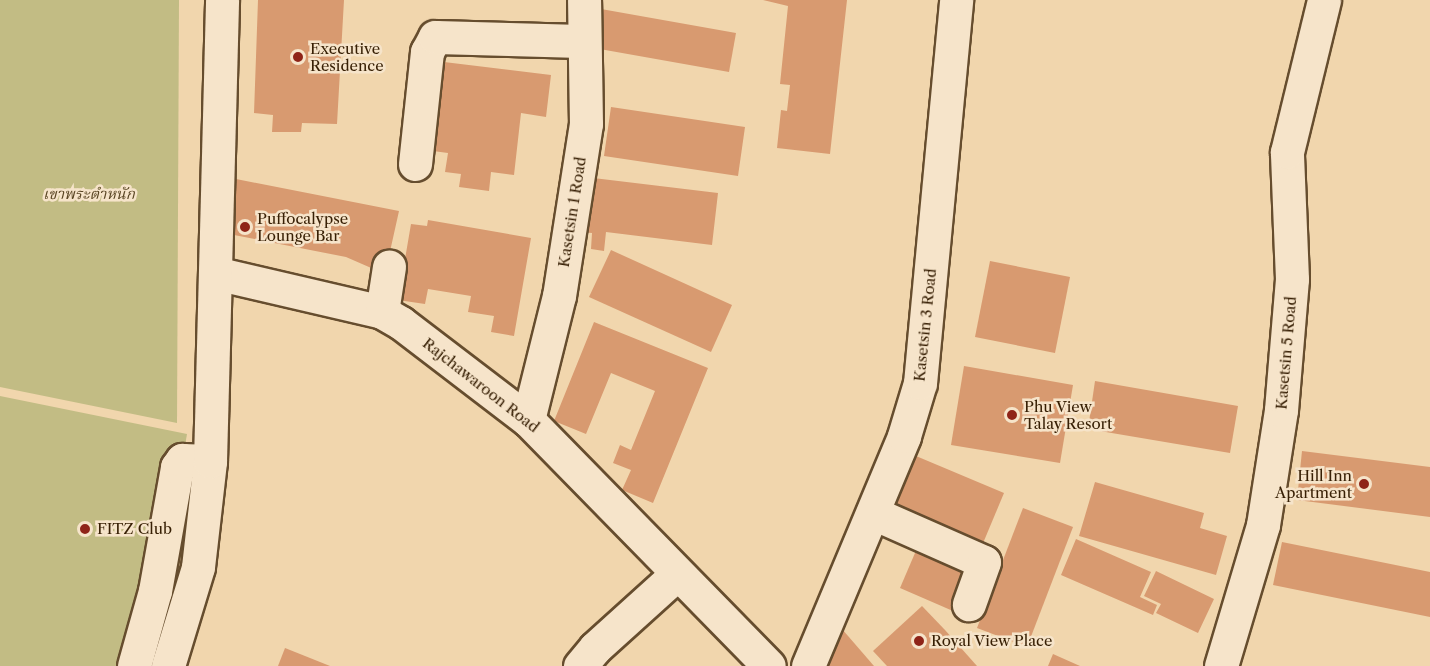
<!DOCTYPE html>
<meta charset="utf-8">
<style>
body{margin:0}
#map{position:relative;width:1430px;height:666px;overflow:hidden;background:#f1d6ad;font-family:"Libre Caslon Text","Noto Serif Thai",serif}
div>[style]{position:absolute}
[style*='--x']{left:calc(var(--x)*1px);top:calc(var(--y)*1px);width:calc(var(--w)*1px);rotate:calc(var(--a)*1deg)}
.green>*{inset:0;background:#c2bc84}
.building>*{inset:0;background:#d89a70}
.roads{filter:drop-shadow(2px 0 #664d2e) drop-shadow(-2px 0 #664d2e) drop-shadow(0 2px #664d2e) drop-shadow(0 -2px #664d2e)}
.minor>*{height:33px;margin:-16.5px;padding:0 16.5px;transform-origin:16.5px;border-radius:16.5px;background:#f6e4ca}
.dots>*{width:16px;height:16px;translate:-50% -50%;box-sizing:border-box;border:3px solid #f6e4ca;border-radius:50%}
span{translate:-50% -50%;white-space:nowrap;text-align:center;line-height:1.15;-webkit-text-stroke:5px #f6e4ca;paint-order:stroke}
.poi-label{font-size:15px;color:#371f04}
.left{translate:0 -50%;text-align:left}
.right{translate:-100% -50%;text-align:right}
.park-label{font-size:15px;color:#5a4624;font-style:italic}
.street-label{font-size:15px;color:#371f04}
</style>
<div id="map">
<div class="green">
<i style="clip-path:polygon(0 0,179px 0,177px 423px,0 387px)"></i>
<i style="clip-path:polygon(0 396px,187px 434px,159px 599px,139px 666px,0 666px)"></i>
</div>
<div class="building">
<i style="clip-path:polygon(258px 0,344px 0,337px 124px,302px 123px,301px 132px,272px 132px,273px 115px,254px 113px)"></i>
<i style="clip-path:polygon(763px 0,847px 0,830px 154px,777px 148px,781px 110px,787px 111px,790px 85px,780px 84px,788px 6px)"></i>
<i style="clip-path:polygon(601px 9px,736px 33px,729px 72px,594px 48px)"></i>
<i style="clip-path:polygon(444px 62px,551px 75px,546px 117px,521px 113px,514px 175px,491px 172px,489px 191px,459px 187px,461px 174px,445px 172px,448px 153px,433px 151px)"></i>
<i style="clip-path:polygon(611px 107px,745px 127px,738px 176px,604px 156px)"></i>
<i style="clip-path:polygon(585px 177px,718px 193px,712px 245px,606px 232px,604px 251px,591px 249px,592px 233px,579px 232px)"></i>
<i style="clip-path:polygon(236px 179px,399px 211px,385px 274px,346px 257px,234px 235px)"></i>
<i style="clip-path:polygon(428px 220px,531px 238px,514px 336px,491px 332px,494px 316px,468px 312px,471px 296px,428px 289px,425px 304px,398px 300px,411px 224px,427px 226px)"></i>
<i style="clip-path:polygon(611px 250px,732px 305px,711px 352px,589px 297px)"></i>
<i style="clip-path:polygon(990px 261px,1070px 277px,1055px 353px,975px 337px)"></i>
<i style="clip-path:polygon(594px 322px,708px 368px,653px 503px,622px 490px,631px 470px,613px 463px,620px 445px,631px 450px,655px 391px,611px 373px,586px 434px,554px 421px)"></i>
<i style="clip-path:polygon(964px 366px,1073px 385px,1060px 463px,951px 445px)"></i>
<i style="clip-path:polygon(1095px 381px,1238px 406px,1230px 453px,1088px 429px)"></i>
<i style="clip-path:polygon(1302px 451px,1430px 467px,1430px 517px,1297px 500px)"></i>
<i style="clip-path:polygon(916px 456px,1004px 493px,981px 548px,893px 510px)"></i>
<i style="clip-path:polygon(1095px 482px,1204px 513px,1200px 528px,1227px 536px,1216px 575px,1079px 536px)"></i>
<i style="clip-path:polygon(1023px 508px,1073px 527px,1027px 647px,977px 628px)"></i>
<i style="clip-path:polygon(1076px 539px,1151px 572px,1140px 597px,1157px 605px,1153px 615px,1061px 575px)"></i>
<i style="clip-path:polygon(1282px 542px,1430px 572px,1430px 617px,1273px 585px)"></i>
<i style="clip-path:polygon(918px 546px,971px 569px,953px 611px,900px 588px)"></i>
<i style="clip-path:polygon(1156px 571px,1214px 599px,1198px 633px,1156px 613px,1161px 604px,1144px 596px)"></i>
<i style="clip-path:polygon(922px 606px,945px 630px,977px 666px,887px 666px,873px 651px)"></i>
<i style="clip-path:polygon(842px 629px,874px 666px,815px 666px)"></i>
<i style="clip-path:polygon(285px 648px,330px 666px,278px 666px)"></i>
<i style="clip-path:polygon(1053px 654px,1080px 666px,1048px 666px)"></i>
</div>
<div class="roads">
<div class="minor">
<i style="--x:415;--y:164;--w:113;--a:-83.9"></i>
<i style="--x:427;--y:52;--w:17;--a:-62"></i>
<i style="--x:435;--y:37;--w:147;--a:1.6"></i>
<i style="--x:215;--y:273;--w:171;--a:13.1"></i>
<i style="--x:382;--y:312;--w:22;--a:30"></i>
<i style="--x:401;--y:323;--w:160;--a:37.4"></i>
<i style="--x:528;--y:420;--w:344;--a:45.6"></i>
<i style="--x:382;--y:312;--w:46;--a:-81.2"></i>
<i style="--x:528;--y:420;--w:128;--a:-76"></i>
<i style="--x:559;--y:296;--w:174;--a:-81.1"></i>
<i style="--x:586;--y:124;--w:124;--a:-90.9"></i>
<i style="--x:873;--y:513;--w:121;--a:23.8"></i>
<i style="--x:984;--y:562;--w:45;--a:109.7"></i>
<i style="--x:134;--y:666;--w:78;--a:-74.4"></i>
<i style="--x:155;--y:591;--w:126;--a:-79.9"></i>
<i style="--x:177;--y:467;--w:9;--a:-54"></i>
<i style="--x:182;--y:460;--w:28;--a:2"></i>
<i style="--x:168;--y:666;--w:103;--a:-73.1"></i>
<i style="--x:198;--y:567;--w:107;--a:-83.5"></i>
<i style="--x:210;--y:461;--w:461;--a:-88.5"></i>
<i style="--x:580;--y:666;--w:23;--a:-50"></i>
<i style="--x:595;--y:648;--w:110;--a:-42.1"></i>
<i style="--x:808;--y:666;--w:249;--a:-67.3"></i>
<i style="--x:904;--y:436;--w:55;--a:-73.2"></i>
<i style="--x:920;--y:383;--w:385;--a:-84.6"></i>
<i style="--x:1221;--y:666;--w:147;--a:-73.4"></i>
<i style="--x:1263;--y:525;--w:116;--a:-81.1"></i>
<i style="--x:1281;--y:410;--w:131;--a:-85.2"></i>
<i style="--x:1292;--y:279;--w:127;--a:-92.3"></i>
<i style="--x:1287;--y:152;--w:156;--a:-76.3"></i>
</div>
</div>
<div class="dots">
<i style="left:298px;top:57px;background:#8f2418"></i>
<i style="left:245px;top:227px;background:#8f2418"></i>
<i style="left:1012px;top:415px;background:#8f2418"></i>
<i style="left:1364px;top:484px;background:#8f2418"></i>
<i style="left:85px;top:529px;background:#8f2418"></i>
<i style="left:919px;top:641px;background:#8f2418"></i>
</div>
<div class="poi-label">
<span class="left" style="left:310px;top:57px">Executive<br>Residence</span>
<span class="left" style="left:257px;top:227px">Puffocalypse<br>Lounge Bar</span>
<span class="left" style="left:1024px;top:415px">Phu View<br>Talay Resort</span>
<span class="right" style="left:1352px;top:484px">Hill Inn<br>Apartment</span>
<span class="left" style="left:97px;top:529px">FITZ Club</span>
<span class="left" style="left:931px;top:641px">Royal View Place</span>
</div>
<div class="park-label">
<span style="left:89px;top:194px">เขาพระตำหนัก</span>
</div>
<div class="street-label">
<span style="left:572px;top:212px;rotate:-81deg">Kasetsin 1 Road</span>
<span style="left:925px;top:325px;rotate:-84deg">Kasetsin 3 Road</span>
<span style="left:1286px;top:353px;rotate:-85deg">Kasetsin 5 Road</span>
<span style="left:481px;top:385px;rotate:38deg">Rajchawaroon Road</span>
</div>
</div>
